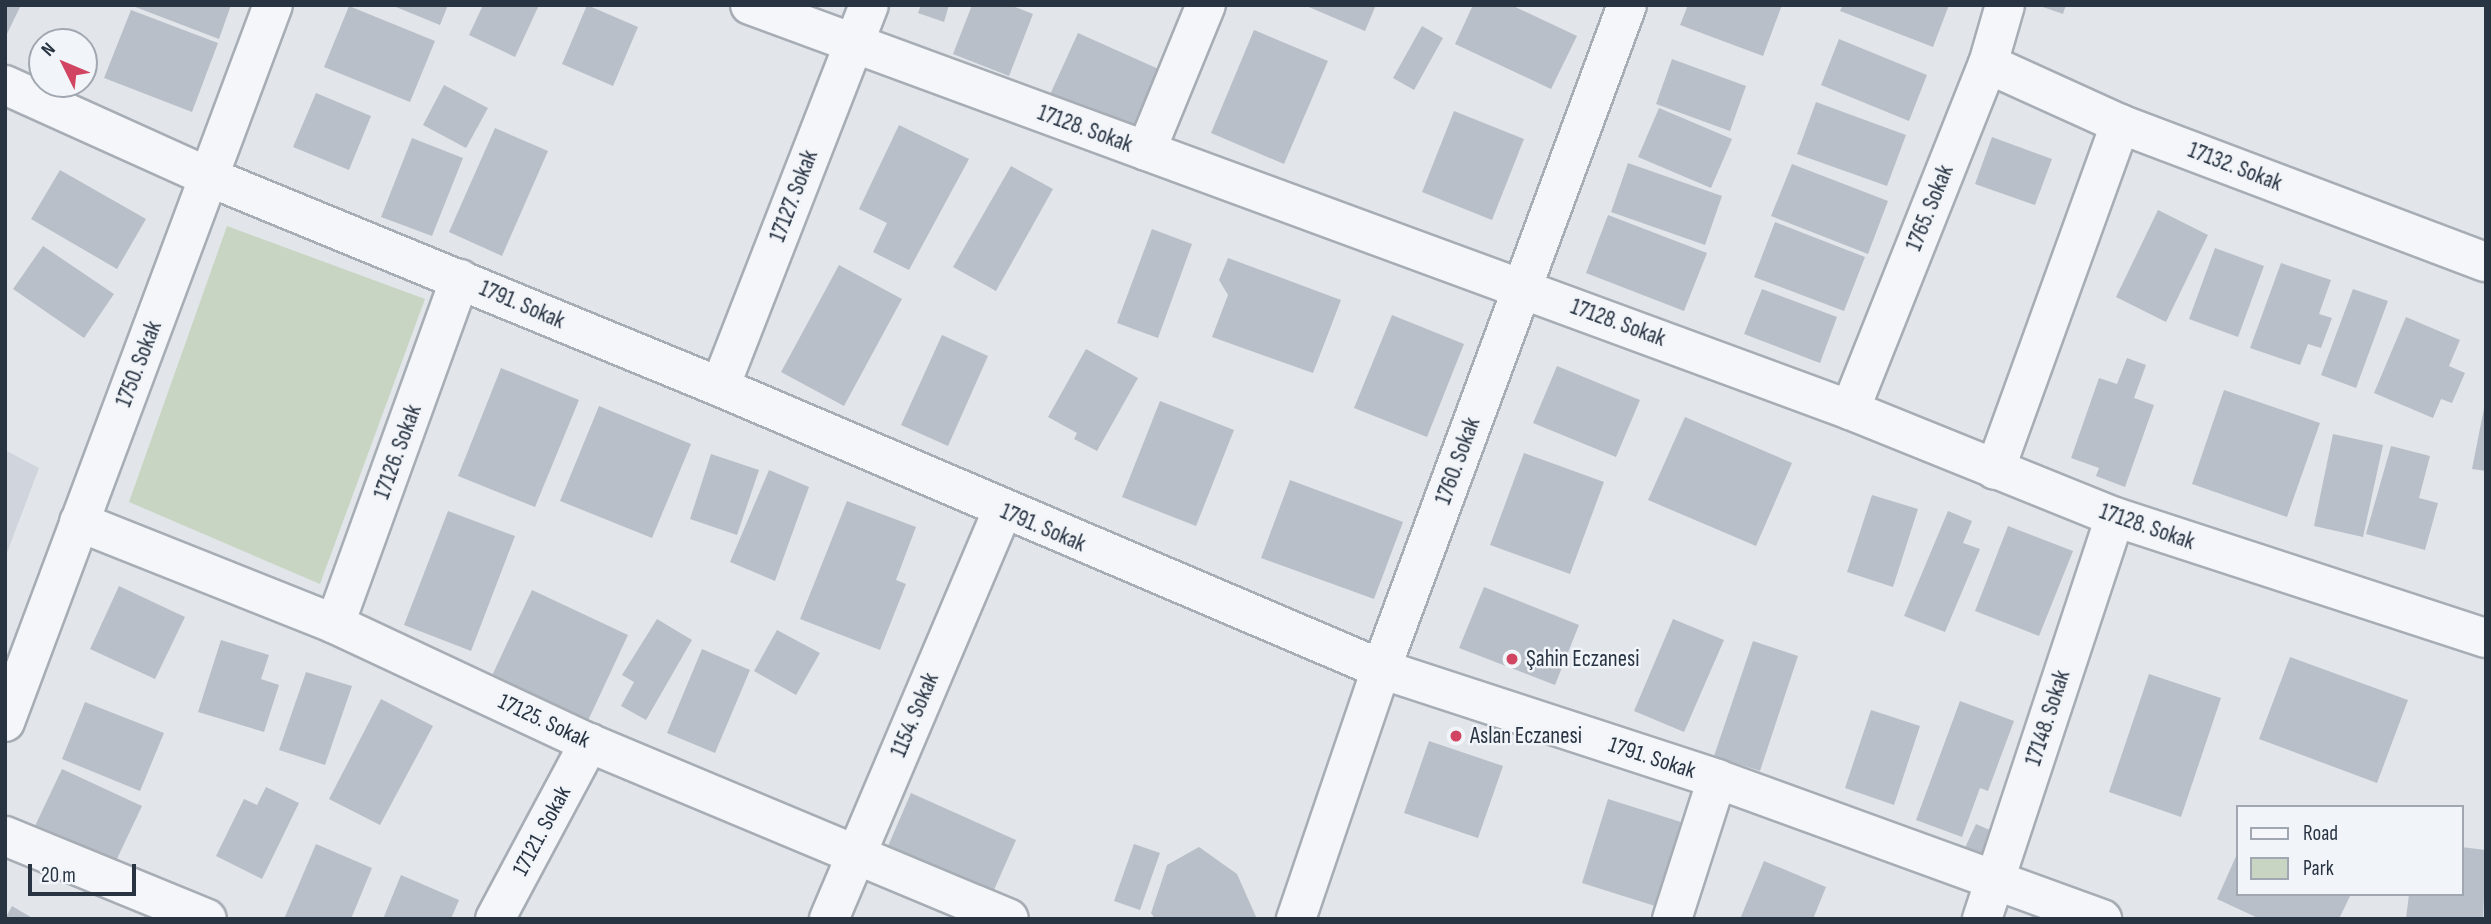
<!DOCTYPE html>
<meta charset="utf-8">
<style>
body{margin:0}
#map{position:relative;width:2491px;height:924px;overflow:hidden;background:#e2e6ea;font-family:"Sofia Sans Condensed",sans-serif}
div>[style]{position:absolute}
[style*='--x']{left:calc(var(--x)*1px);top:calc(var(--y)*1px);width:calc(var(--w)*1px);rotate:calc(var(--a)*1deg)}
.built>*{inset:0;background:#d0d5dd}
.green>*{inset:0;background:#c8d5c3}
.building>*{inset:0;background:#b9bfc8}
.roads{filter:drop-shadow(2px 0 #a7adb5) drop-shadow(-2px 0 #a7adb5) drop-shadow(0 2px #a7adb5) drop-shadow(0 -2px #a7adb5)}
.minor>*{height:38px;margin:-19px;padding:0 19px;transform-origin:19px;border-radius:19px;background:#f5f6f9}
.dots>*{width:19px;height:19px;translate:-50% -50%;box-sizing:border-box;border:4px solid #f1f4f8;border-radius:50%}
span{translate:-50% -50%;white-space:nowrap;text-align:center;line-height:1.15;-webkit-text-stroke:5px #f1f4f8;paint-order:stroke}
.street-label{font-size:23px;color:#293443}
.poi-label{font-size:23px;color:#293443}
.left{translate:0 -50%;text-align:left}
.frame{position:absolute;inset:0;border:7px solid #293443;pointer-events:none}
.legend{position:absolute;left:2236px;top:805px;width:228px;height:91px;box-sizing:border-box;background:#f1f4f8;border:2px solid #a1a7b0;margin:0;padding:9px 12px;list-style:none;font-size:21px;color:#293443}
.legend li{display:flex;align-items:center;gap:14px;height:35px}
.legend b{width:35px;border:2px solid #a1a7b0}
.north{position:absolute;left:28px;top:28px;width:70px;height:70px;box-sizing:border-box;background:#f1f4f8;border:2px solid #a1a7b0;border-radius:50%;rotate:313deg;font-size:19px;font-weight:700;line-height:28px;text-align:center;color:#293443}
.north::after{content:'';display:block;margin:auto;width:24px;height:32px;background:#d14562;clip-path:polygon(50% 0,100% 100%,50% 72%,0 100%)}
.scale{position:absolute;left:28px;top:864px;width:108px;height:32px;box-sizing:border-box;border:4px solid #293443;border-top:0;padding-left:9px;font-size:21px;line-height:24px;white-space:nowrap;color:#293443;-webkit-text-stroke:5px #f1f4f8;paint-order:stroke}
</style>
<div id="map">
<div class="built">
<i style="clip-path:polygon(5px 450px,39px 468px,5px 558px)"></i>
</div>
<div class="green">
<i style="clip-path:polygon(227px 226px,425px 299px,320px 584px,129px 502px)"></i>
</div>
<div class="building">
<i style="clip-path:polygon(5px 5px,21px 5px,5px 38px)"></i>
<i style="clip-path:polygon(130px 5px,231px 5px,219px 39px)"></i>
<i style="clip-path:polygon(391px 5px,448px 5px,440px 25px)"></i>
<i style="clip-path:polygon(483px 5px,539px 5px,515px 57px,469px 35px)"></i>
<i style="clip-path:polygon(587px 5px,638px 27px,613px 86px,562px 64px)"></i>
<i style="clip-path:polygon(921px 5px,949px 5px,944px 22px,918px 13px)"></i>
<i style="clip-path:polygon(972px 5px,1010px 5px,1033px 14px,1009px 76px,953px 54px)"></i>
<i style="clip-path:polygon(1304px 5px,1376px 5px,1365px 31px)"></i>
<i style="clip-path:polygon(1473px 5px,1511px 5px,1577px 36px,1551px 89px,1455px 44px)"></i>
<i style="clip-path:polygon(1688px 5px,1782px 5px,1763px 56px,1680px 25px)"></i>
<i style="clip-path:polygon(1843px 5px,1949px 5px,1933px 47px,1840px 11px)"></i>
<i style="clip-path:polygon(2037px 5px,2066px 5px,2063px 14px)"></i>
<i style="clip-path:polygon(349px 6px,435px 41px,410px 102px,324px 67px)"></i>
<i style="clip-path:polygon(131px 10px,218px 43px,192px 112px,104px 78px)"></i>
<i style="clip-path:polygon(1422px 26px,1443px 38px,1414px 90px,1393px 78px)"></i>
<i style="clip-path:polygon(1254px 30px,1328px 61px,1284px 164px,1211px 133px)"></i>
<i style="clip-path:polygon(1078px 33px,1163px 71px,1132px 139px,1047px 101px)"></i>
<i style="clip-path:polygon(1839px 39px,1927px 75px,1909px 121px,1821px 85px)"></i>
<i style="clip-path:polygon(1672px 59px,1746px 86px,1730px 131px,1656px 104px)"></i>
<i style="clip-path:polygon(444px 85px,488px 108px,466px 148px,423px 125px)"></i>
<i style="clip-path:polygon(316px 93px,371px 116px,349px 170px,293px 147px)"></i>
<i style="clip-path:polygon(1816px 102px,1906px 135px,1887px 186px,1797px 154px)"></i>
<i style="clip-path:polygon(1659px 108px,1732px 139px,1711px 188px,1638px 157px)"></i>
<i style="clip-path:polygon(1454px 111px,1524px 139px,1492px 220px,1422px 192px)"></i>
<i style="clip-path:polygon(899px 125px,969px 159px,909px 270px,873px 252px,887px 223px,859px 209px)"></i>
<i style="clip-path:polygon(495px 128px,548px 151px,502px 256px,449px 232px)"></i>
<i style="clip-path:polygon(1992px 137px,2052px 159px,2035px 205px,1975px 184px)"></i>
<i style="clip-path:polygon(412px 138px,463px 158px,432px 236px,381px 217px)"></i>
<i style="clip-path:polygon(1628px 163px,1722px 196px,1705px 245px,1611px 212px)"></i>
<i style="clip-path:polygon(1792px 164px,1888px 201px,1868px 254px,1771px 216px)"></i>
<i style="clip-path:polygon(1011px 166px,1053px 189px,996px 291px,953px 267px)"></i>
<i style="clip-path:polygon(60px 170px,146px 219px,117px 269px,31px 219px)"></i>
<i style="clip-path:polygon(2158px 210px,2208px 235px,2166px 322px,2116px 297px)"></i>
<i style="clip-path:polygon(1608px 215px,1707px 253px,1684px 311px,1586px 273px)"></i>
<i style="clip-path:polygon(1775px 222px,1865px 257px,1844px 311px,1754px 277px)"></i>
<i style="clip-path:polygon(1152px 229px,1192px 244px,1158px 338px,1117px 323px)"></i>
<i style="clip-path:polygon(43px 246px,114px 294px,84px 338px,13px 289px)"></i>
<i style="clip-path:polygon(2215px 248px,2264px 266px,2238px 337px,2189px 319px)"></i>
<i style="clip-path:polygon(1228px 258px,1341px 300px,1313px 373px,1212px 337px,1228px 295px,1219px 280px)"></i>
<i style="clip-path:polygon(2281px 263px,2331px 280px,2319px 314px,2332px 318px,2321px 348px,2308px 344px,2300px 365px,2250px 348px)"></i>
<i style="clip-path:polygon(839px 265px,902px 299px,844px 406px,781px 372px)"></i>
<i style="clip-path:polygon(1762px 289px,1837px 317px,1820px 363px,1744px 334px)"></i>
<i style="clip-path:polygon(2353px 289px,2388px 301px,2356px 388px,2321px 375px)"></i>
<i style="clip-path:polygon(1392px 315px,1464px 344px,1427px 437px,1354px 408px)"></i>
<i style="clip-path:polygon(2406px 317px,2460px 340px,2449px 366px,2465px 373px,2452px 403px,2441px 399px,2433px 418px,2374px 393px)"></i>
<i style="clip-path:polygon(942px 335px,988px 356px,948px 446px,901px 425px)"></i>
<i style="clip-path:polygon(1086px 349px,1138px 378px,1097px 451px,1074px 439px,1077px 433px,1048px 417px)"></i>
<i style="clip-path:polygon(2127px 358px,2146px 365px,2134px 398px,2154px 405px,2125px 487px,2096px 476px,2099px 468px,2071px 458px,2099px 378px,2117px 384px)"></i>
<i style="clip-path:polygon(1557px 366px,1640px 400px,1616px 457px,1533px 423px)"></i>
<i style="clip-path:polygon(501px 368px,579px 400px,535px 507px,458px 476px)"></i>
<i style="clip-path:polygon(2224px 390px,2320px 423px,2287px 517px,2192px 484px)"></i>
<i style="clip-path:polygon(2486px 398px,2486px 471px,2472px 469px)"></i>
<i style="clip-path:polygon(1160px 401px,1234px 430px,1196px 526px,1122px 497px)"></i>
<i style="clip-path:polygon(599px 406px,691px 444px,652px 538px,560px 501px)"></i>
<i style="clip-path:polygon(1685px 417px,1792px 463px,1756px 546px,1648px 500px)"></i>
<i style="clip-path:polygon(2333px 434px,2383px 445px,2363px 537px,2314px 526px)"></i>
<i style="clip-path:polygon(2391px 446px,2430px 456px,2419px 498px,2438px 503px,2425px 550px,2366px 534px)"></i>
<i style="clip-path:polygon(1524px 453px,1604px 482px,1570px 574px,1490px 545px)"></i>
<i style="clip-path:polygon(711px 454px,759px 470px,737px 535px,690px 519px)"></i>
<i style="clip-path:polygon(769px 470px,809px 487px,775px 581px,730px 562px)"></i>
<i style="clip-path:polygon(1290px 480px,1403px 522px,1374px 599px,1261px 558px)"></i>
<i style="clip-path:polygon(1872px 495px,1918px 509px,1893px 587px,1847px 572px)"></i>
<i style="clip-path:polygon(847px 501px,916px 527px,896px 580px,906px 584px,880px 650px,800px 619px)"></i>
<i style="clip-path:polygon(448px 511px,515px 536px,471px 651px,404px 625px)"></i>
<i style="clip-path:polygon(1948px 511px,1972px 521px,1963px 543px,1980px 549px,1945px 632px,1904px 616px)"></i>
<i style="clip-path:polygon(2008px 526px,2073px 551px,2039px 636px,1975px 611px)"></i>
<i style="clip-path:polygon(119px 586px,185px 617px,155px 679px,90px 649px)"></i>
<i style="clip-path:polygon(1484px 587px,1579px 625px,1555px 685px,1459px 648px)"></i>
<i style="clip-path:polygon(532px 590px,628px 635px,585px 727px,489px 682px)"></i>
<i style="clip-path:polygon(657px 619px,692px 640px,646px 720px,621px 706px,634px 682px,622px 675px)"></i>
<i style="clip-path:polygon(1673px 619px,1724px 640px,1684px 732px,1634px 711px)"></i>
<i style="clip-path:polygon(777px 630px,820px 653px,796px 695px,754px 671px)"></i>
<i style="clip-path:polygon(221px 640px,269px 655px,261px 679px,279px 685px,264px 732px,198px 712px)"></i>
<i style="clip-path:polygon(1753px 641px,1798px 656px,1760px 771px,1714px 756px)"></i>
<i style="clip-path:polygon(702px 649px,750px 670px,715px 753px,667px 733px)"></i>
<i style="clip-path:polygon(2290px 657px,2408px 700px,2377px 783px,2259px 739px)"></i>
<i style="clip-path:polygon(306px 672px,352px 686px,325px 765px,279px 750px)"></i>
<i style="clip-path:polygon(2149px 674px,2221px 698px,2181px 817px,2109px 792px)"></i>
<i style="clip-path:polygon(381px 699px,433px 726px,380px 825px,329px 799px)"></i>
<i style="clip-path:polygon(1960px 701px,2014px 721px,1988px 791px,1980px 788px,1962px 837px,1916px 820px)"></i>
<i style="clip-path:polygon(85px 702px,164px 733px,140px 791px,62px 759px)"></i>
<i style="clip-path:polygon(1871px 710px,1920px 726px,1894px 805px,1845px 788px)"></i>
<i style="clip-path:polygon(1429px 741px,1503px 766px,1478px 838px,1404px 813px)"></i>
<i style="clip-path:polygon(62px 769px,142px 806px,114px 865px,34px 828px)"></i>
<i style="clip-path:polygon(266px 787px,299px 803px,262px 879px,216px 856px,244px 799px,257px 805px)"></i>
<i style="clip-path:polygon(911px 793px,1016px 840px,990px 899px,885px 853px)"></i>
<i style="clip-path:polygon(1608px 799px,1681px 822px,1655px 906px,1582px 883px)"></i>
<i style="clip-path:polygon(1976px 824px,1999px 834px,1987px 860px,1964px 850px)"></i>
<i style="clip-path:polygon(316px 844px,372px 868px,351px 919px,284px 919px)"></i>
<i style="clip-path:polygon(1134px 844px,1160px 853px,1140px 910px,1114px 901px)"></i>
<i style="clip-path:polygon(1199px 847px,1237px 874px,1257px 919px,1155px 919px,1151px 913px,1167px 865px)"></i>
<i style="clip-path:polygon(2461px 847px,2486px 850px,2483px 919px,2406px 919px,2409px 894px,2461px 894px)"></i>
<i style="clip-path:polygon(2237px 854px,2237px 894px,2351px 894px,2339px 919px,2260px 919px,2217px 899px)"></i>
<i style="clip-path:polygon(1764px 861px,1826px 887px,1813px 919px,1740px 919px)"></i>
<i style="clip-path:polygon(401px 875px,459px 900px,451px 919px,383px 919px)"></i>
<i style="clip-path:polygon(12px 906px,34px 919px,5px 919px)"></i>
</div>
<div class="roads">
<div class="minor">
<i style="--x:750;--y:5;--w:1172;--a:20.21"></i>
<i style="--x:1850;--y:410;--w:286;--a:22"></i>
<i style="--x:2115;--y:517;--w:390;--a:18.1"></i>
<i style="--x:1988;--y:64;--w:145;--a:24.4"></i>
<i style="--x:2120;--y:124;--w:391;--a:20.7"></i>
<i style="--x:5;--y:85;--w:224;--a:24.3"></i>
<i style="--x:209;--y:177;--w:552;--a:22.34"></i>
<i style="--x:720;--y:387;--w:719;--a:23.1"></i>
<i style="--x:1381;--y:669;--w:354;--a:18.1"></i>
<i style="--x:1717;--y:779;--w:410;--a:20"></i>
<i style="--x:1146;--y:151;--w:158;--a:-67.7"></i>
<i style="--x:720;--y:387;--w:410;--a:-68.7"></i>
<i style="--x:1850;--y:410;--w:373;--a:-68.3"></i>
<i style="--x:1988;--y:64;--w:61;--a:-73.9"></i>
<i style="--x:1995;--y:470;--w:368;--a:-70.1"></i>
<i style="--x:79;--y:522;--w:276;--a:21.7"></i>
<i style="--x:335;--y:624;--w:280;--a:25.1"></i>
<i style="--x:589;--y:743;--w:455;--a:22.7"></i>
<i style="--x:335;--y:624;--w:367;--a:-70.1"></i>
<i style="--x:5;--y:722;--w:765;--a:-69.51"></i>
<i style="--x:5;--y:836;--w:218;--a:22.3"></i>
<i style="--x:495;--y:919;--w:200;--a:-61.9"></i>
<i style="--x:829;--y:919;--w:443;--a:-67"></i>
<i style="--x:1296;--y:919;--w:264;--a:-71.2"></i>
<i style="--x:1381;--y:669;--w:708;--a:-69.67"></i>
<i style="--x:1672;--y:919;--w:147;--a:-72.2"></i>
<i style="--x:1982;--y:919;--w:423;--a:-71.7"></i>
</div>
</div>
<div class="dots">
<i style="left:1512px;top:659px;background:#d14562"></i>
<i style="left:1456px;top:736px;background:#d14562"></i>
</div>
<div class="street-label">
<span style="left:1085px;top:129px;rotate:20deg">17128. Sokak</span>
<span style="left:2235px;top:167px;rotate:21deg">17132. Sokak</span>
<span style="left:794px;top:196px;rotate:-69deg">17127. Sokak</span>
<span style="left:1930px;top:208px;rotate:-68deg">1765. Sokak</span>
<span style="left:522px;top:305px;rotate:23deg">1791. Sokak</span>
<span style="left:1618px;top:323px;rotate:20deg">17128. Sokak</span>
<span style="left:139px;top:364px;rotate:-69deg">1750. Sokak</span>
<span style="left:398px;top:452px;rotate:-70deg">17126. Sokak</span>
<span style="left:1458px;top:461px;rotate:-70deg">1760. Sokak</span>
<span style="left:2147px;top:527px;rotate:19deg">17128. Sokak</span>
<span style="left:1043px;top:528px;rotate:23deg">1791. Sokak</span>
<span style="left:915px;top:715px;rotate:-67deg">1154. Sokak</span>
<span style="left:2048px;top:718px;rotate:-72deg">17148. Sokak</span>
<span style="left:544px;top:721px;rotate:25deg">17125. Sokak</span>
<span style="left:1652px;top:758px;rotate:18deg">1791. Sokak</span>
<span style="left:542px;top:831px;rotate:-62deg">17121. Sokak</span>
</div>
<div class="poi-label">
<span class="left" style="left:1526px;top:659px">Şahin Eczanesi</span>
<span class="left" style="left:1470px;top:736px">Aslan Eczanesi</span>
</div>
<div class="frame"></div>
<ul class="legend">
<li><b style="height:9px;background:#f5f6f9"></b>Road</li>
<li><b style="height:19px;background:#c8d5c3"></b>Park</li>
</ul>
<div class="north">N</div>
<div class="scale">20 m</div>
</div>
